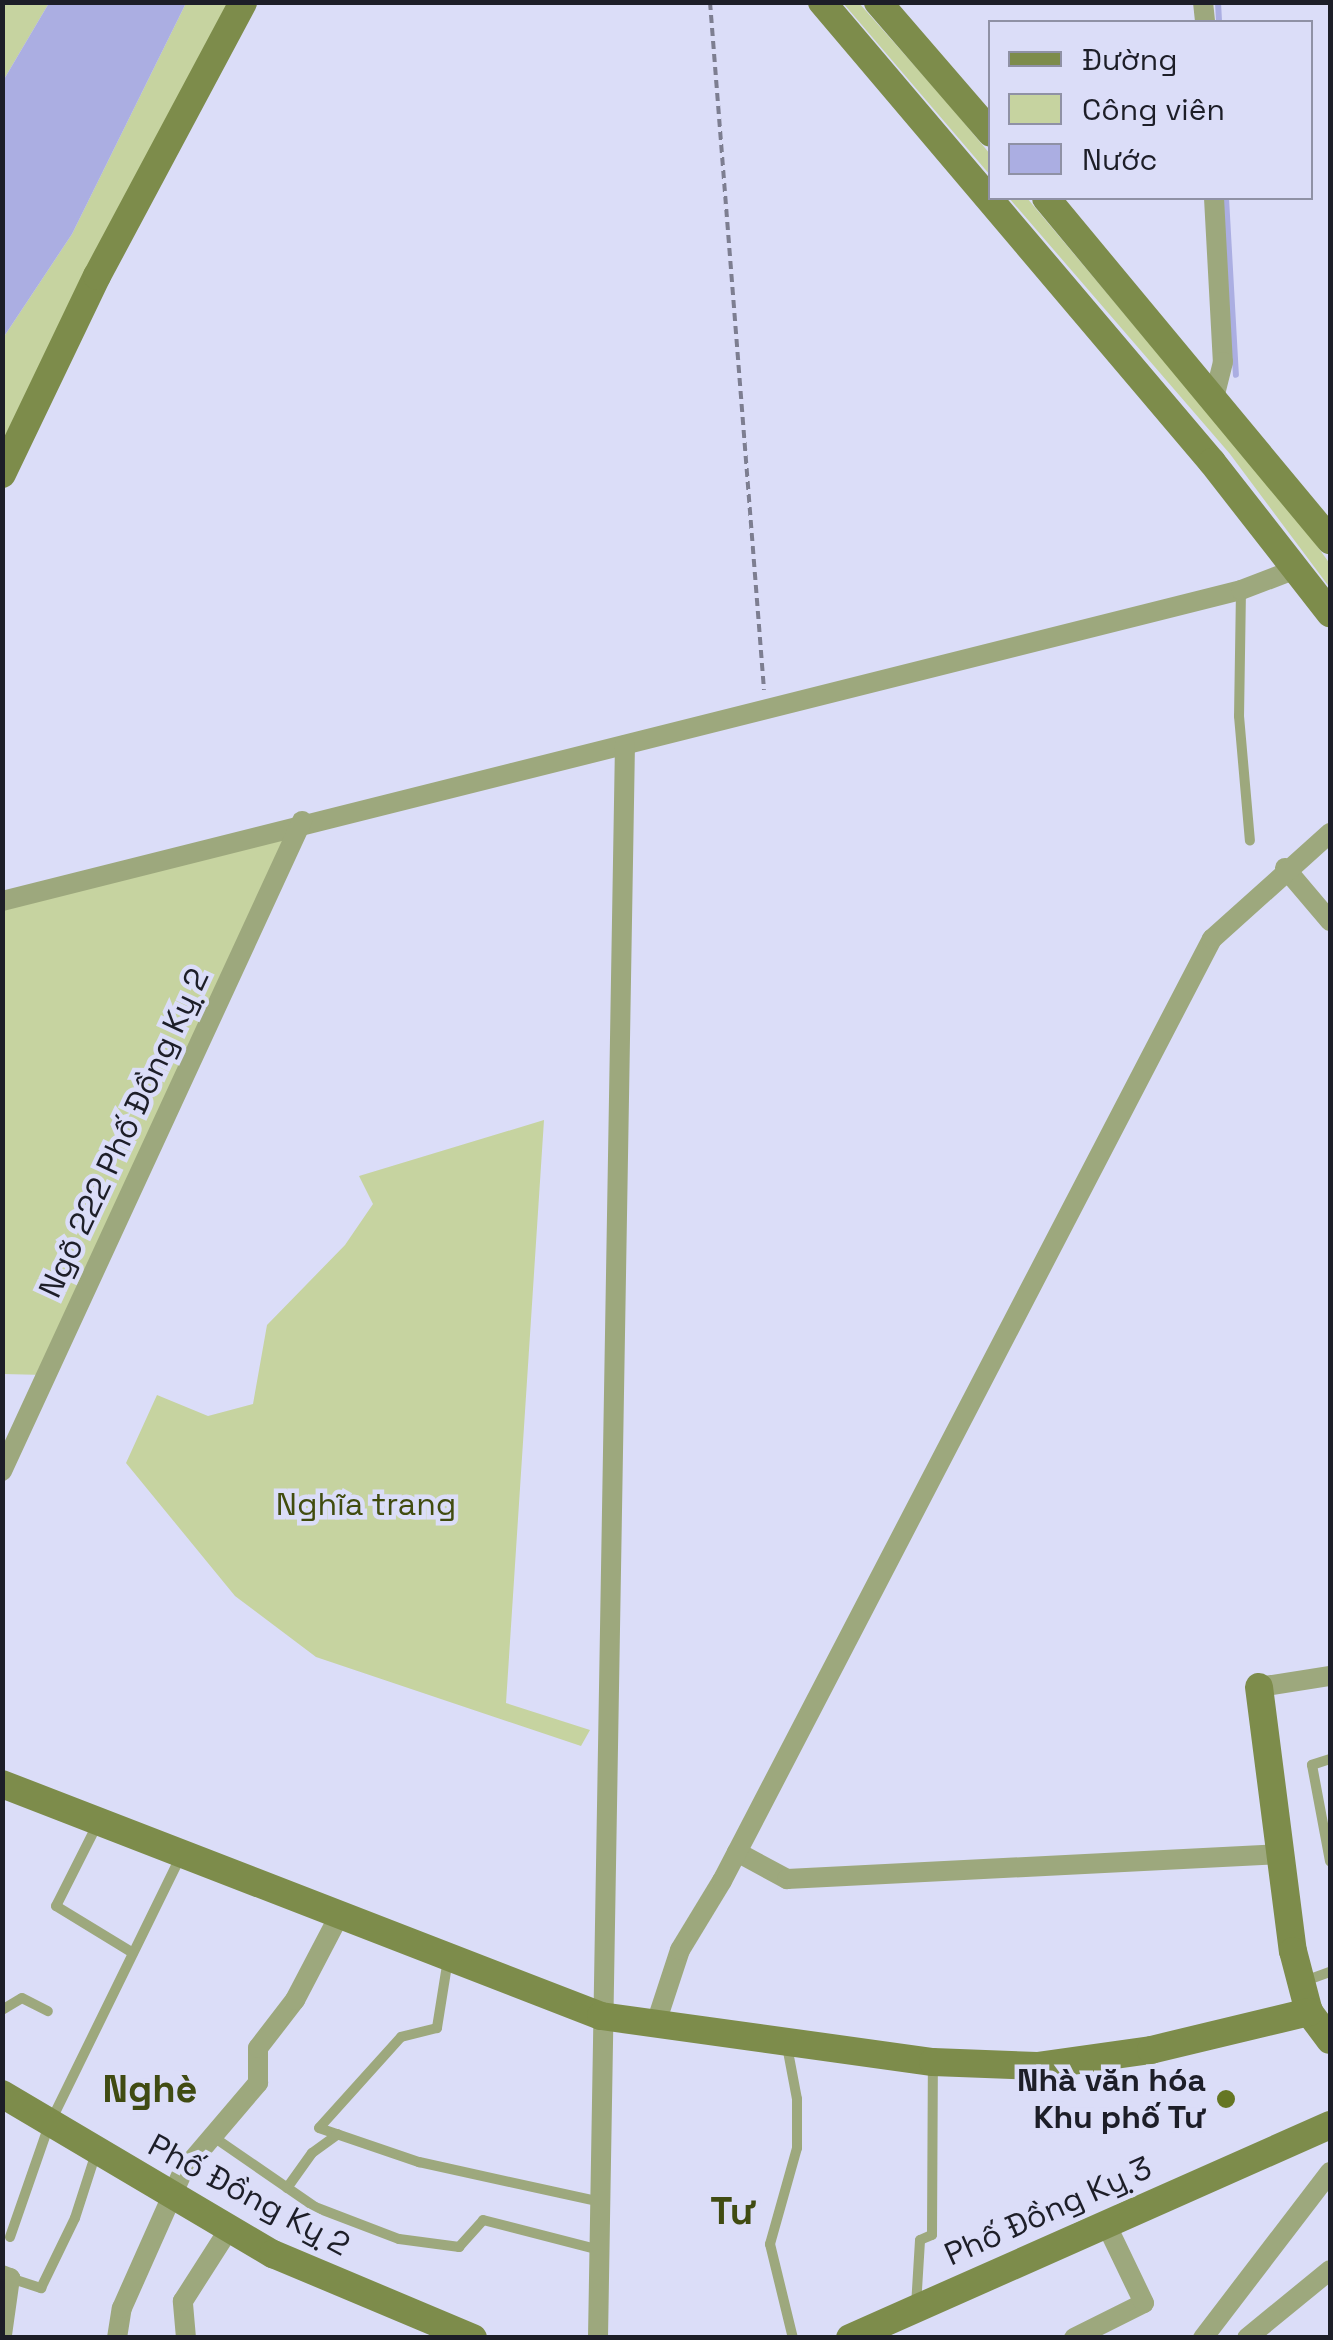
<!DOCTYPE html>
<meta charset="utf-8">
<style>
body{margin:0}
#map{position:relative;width:1333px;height:2340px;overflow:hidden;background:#dbddf8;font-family:"Space Grotesk",sans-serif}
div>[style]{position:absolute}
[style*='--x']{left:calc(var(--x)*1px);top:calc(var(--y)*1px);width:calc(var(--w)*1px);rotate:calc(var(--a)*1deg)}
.green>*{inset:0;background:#c6d3a0}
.water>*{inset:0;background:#abaee2}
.stream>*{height:6px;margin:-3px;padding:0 3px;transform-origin:3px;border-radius:3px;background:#abaee2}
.path>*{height:4px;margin-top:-2px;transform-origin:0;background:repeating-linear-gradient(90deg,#7d7e91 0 8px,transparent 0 13px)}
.lane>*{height:10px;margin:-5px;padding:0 5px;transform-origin:5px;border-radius:5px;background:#9da87d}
.street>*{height:20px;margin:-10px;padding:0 10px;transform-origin:10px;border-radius:10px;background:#9da87d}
.secondary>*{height:28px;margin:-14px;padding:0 14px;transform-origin:14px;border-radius:14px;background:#7d8c4b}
.dots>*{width:28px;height:28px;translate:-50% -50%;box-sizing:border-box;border:5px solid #dbddf8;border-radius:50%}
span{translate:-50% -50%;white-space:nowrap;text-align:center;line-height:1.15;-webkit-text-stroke:9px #dbddf8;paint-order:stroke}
.street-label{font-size:32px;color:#1d1e28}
.park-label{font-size:32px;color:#414c0f}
.poi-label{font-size:32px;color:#1d1e28;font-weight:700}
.right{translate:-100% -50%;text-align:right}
.quarter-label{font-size:38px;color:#404b12;font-weight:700}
.frame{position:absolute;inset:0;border:5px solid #1d1e28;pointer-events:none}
.legend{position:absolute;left:988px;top:20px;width:325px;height:180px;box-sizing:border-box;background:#dbddf8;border:2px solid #8f91a5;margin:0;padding:12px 18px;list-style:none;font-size:30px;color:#1d1e28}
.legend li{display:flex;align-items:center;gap:20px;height:50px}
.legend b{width:50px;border:2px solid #8f91a5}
</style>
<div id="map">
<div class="green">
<i style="clip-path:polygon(3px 3px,49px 3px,3px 81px)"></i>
<i style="clip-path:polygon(186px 3px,243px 3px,3px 474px,3px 338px,72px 234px)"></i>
<i style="clip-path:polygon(843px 3px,859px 3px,946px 101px,990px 154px,990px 175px)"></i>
<i style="clip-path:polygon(1009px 198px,1027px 198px,1302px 525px,1330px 564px,1330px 588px,1230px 454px)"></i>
<i style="clip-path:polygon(302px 821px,45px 1375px,3px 1374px,3px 901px)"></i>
<i style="clip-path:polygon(544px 1120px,506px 1703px,590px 1730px,581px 1746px,316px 1657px,235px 1596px,126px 1463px,157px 1395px,208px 1416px,253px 1404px,267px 1325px,345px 1245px,373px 1204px,359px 1176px)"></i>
</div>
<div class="water">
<i style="clip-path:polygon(49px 3px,186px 3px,72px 234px,3px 338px,3px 81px)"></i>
</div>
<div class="stream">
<i style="--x:1218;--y:2;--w:20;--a:87"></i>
<i style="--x:1226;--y:198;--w:177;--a:86.8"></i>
</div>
<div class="path">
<i style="--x:710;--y:2;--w:690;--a:85.51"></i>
</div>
<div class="lane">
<i style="--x:1241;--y:590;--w:126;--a:90.9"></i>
<i style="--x:1239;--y:716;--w:125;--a:85"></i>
<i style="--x:1330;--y:1759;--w:19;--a:162"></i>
<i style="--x:1312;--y:1765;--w:98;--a:79.4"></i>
<i style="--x:98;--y:1823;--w:93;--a:116.8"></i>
<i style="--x:56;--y:1906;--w:90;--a:31.4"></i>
<i style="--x:448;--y:1959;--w:70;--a:99.1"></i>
<i style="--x:437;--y:2028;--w:37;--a:166"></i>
<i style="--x:401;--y:2037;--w:122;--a:132"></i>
<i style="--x:319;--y:2128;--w:106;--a:18.8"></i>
<i style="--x:419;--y:2162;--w:186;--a:12.4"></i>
<i style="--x:1302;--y:1982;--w:30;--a:-20"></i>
<i style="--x:2;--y:2010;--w:23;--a:-31"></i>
<i style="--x:22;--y:1998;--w:29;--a:27"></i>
<i style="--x:787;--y:2046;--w:54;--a:79.3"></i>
<i style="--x:797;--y:2099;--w:49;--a:90"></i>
<i style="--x:797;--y:2148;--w:100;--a:105.7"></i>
<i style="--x:770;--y:2244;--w:97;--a:76.3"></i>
<i style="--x:215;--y:2138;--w:121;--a:34.6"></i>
<i style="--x:315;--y:2207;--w:90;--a:20.9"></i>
<i style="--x:399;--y:2239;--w:61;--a:7.6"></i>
<i style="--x:459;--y:2247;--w:36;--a:-48"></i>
<i style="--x:483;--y:2220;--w:121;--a:14.4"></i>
<i style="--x:287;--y:2188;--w:43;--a:-54.5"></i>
<i style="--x:312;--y:2153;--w:32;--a:-36"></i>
<i style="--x:10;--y:2237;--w:119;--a:-70.8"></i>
<i style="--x:49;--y:2125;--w:301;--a:-63.9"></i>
<i style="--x:10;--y:2278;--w:33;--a:18"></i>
<i style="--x:41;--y:2288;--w:78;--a:-64.1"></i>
<i style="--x:75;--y:2218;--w:68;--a:-72.1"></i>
<i style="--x:916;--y:2306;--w:66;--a:-86.5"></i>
<i style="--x:920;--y:2240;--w:13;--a:-23"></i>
<i style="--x:932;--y:2235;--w:173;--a:-89.7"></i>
</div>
<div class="street">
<i style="--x:1203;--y:2;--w:20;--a:84"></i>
<i style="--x:1214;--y:198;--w:164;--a:86.9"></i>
<i style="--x:1223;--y:362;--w:32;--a:104"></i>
<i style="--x:1285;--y:868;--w:70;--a:49.7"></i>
<i style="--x:2;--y:901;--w:1277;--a:-14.09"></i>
<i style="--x:1241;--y:590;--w:59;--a:-20.9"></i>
<i style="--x:2;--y:1471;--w:716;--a:-65.22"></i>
<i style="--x:1259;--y:1687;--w:72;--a:-8.8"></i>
<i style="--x:737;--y:1852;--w:57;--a:28.4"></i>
<i style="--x:787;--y:1879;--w:495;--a:-2.9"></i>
<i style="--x:656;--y:2023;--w:77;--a:-71.8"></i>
<i style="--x:680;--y:1950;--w:81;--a:-58.7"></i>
<i style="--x:722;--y:1881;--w:1062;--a:-62.52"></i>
<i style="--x:1212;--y:939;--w:159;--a:-41.9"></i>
<i style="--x:2;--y:2275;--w:9;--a:21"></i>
<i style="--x:10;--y:2278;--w:58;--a:98"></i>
<i style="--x:117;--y:2338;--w:30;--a:-81"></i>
<i style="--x:122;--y:2308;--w:150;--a:-66"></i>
<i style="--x:183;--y:2171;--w:116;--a:-49.6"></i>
<i style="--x:258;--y:2083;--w:35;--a:-90"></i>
<i style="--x:258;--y:2048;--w:61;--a:-52.4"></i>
<i style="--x:295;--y:2000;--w:95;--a:-62.4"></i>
<i style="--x:186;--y:2338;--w:37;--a:-95"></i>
<i style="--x:183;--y:2301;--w:85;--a:-57.4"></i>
<i style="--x:598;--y:2338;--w:1593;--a:-89.03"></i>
<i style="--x:1074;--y:2338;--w:78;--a:-26.6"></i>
<i style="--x:1144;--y:2303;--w:88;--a:-115.7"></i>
<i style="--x:1203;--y:2338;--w:209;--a:-52.6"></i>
<i style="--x:1247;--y:2338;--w:107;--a:-39.3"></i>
</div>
<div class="secondary">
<i style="--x:822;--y:2;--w:603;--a:49.71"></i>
<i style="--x:1212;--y:462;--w:192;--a:52"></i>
<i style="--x:878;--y:2;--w:173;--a:49.2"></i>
<i style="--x:1046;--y:198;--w:445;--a:50.3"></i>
<i style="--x:2;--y:474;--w:220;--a:-64.4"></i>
<i style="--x:97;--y:276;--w:310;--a:-61.9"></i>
<i style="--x:1259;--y:1687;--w:266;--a:82.7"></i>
<i style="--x:1293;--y:1951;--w:63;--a:75.3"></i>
<i style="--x:1309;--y:2012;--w:35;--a:53"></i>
<i style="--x:2;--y:1784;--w:642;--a:21.17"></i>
<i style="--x:601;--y:2016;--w:335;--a:7.9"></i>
<i style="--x:933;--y:2062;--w:104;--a:2.2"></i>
<i style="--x:1037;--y:2066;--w:115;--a:-8"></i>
<i style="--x:1151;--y:2050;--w:163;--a:-13.5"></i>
<i style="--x:2;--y:2094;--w:315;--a:30.6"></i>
<i style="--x:273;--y:2254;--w:217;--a:22.8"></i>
<i style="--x:850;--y:2338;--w:525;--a:-23.93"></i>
</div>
<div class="dots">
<i style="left:1226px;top:2099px;background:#657623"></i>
</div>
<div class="street-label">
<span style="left:124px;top:1133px;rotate:-65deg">Ngõ 222 Phố Đồng Kỵ 2</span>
<span style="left:249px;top:2195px;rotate:28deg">Phố Đồng Kỵ 2</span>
<span style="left:1048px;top:2211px;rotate:-24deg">Phố Đồng Kỵ 3</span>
</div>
<div class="park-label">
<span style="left:366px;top:1504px">Nghĩa trang</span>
</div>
<div class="poi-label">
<span class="right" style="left:1206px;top:2099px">Nhà văn hóa<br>Khu phố Tư</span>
</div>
<div class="quarter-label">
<span style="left:150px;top:2090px">Nghè</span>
<span style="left:733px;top:2212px">Tư</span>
</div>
<div class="frame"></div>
<ul class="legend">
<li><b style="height:12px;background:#7d8c4b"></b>Đường</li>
<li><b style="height:28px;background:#c6d3a0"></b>Công viên</li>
<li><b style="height:28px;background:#abaee2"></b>Nước</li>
</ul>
</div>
